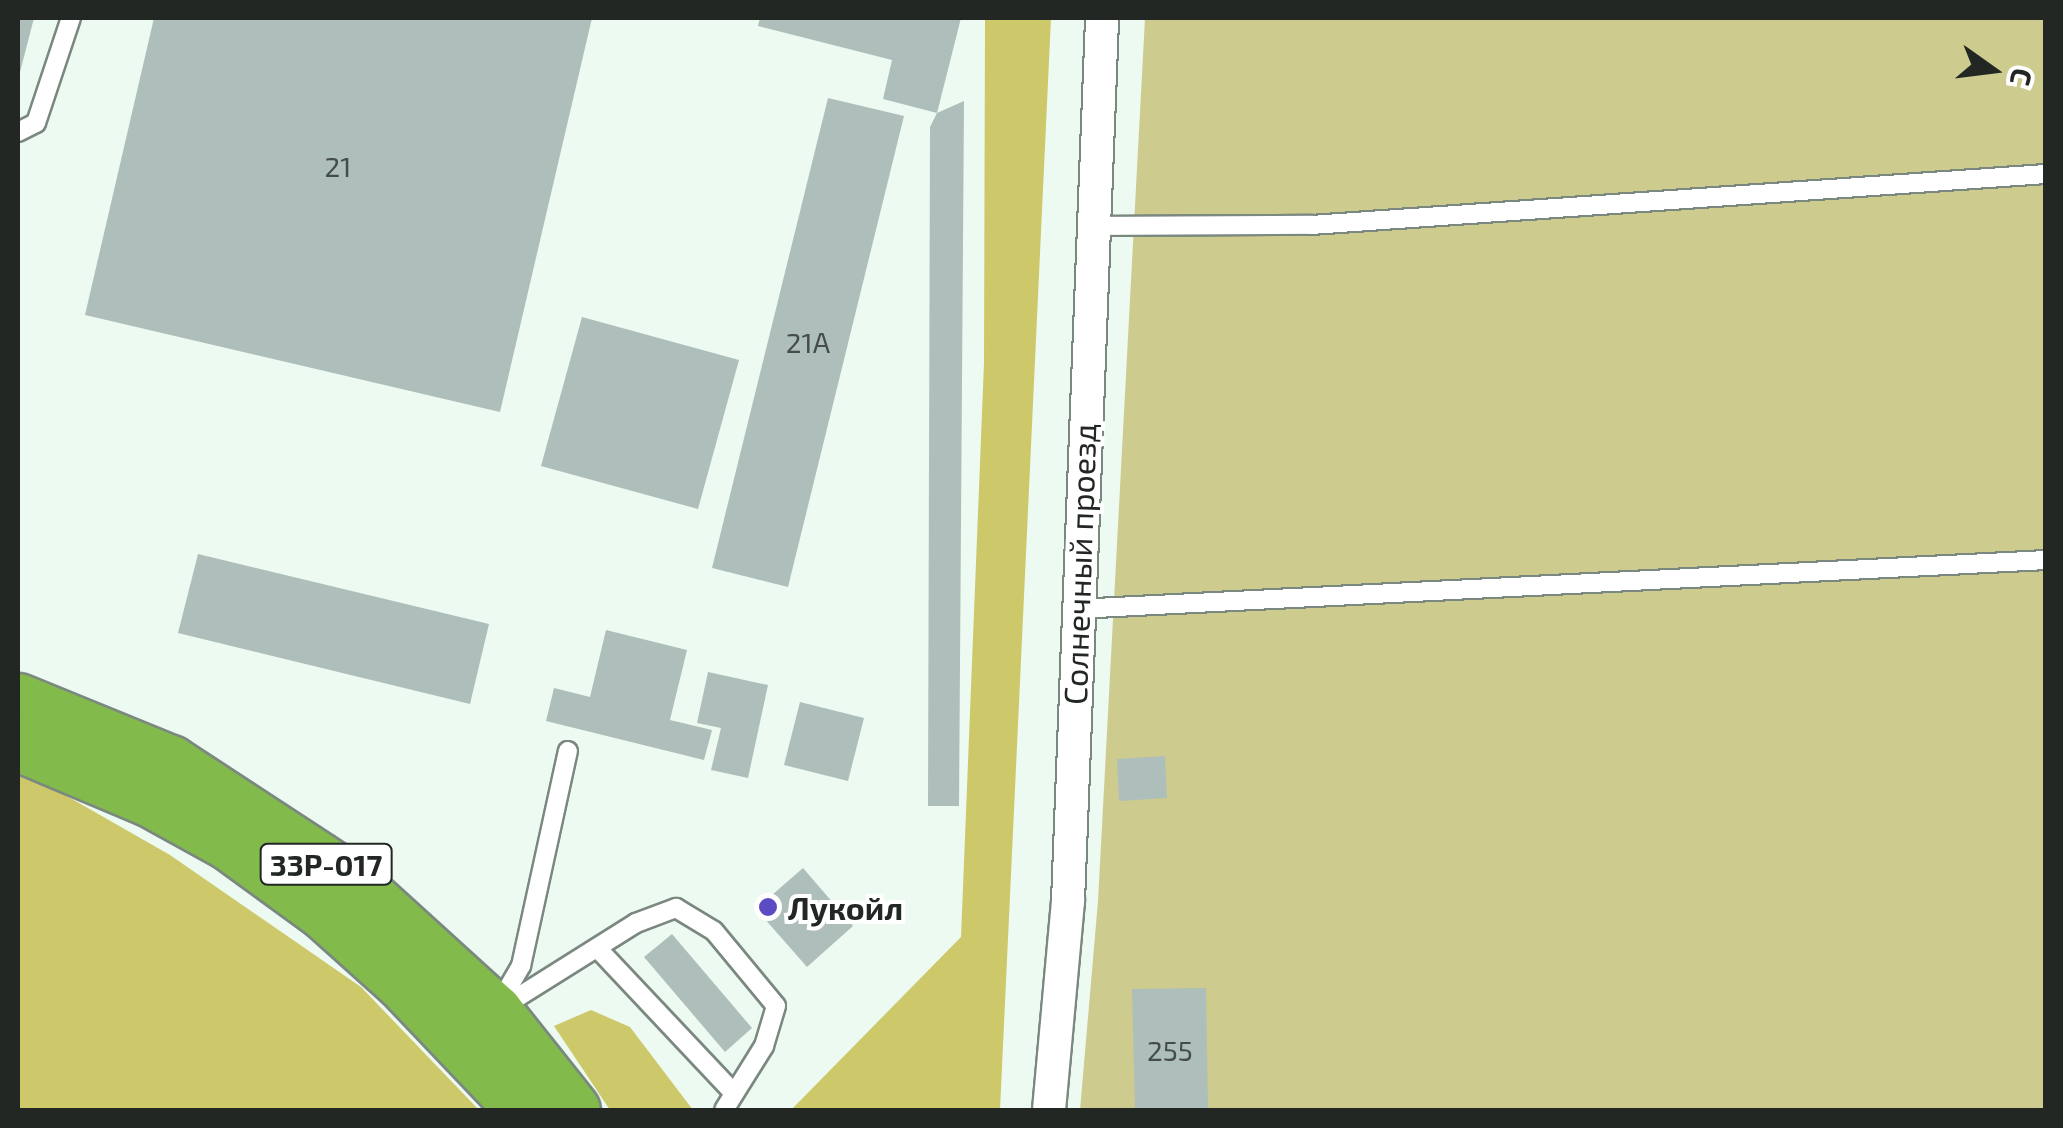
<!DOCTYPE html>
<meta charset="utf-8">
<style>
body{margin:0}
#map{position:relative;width:2063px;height:1128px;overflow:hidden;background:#edfaf1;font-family:"Exo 2",sans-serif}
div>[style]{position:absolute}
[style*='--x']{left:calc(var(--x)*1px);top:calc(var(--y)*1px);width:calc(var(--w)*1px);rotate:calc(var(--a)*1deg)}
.green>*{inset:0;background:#cdcb8d}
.forest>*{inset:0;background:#cdc869}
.building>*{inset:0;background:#aebebb}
.roads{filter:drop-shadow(2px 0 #7b8880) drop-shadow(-2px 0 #7b8880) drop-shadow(0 2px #7b8880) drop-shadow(0 -2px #7b8880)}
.lane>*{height:18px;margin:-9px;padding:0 9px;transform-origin:9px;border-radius:9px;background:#fff}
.street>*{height:32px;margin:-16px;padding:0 16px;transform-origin:16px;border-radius:16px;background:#fff}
.highway>*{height:55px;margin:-27.5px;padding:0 27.5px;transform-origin:27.5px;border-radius:27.5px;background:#82ba4b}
.dots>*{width:28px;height:28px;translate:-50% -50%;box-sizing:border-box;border:5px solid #fff;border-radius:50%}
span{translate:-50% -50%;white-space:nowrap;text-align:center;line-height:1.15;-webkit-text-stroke:8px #fff;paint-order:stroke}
.number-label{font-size:28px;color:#454d4a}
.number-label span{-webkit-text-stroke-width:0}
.shield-label span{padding:2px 8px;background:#fff;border:2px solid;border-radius:8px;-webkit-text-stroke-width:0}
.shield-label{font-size:30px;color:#222724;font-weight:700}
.street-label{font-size:32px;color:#222724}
.poi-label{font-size:32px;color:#222724;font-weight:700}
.left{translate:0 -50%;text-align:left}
.frame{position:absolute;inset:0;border:20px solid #222724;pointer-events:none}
.north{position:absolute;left:1943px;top:20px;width:100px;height:100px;-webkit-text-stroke:8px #fff;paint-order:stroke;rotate:104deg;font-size:28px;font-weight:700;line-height:40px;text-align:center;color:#222724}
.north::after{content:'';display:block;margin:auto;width:35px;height:45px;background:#222724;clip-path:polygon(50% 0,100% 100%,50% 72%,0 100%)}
</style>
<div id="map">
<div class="green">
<i style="clip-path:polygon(1145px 18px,2045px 18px,2045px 1110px,1080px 1110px,1098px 901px)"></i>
</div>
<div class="forest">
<i style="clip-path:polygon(985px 18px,1051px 18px,1000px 1110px,791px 1110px,961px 937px,984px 363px)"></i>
<i style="clip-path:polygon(18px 776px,51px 787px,170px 855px,361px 987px,479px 1110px,18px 1110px)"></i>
<i style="clip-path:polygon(591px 1010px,630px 1027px,693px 1110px,610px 1110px,554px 1026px)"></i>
</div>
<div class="building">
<i style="clip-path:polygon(18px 18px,34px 18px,19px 76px,18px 76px)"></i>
<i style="clip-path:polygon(154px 18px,592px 18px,500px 412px,85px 315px)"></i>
<i style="clip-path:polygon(760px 18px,961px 18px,937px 113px,883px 99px,892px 60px,758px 26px)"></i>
<i style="clip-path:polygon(828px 98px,904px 116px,788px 587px,712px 568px)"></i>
<i style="clip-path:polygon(964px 101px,959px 806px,928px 806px,930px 127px,937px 113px)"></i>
<i style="clip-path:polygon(582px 317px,739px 360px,698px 509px,541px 466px)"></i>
<i style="clip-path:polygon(198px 554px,489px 624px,470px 704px,178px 633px)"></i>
<i style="clip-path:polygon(606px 630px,687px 650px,670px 720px,712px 730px,704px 760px,546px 721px,554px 688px,590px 697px)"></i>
<i style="clip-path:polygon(708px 672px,768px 685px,748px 778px,711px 770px,721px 728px,697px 723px)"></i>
<i style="clip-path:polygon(800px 702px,864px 718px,848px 781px,784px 765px)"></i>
<i style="clip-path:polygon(1165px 756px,1167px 798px,1119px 801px,1117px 759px)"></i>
<i style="clip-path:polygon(803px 868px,853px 926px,807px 967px,756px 909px)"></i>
<i style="clip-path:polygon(672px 934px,752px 1028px,725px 1052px,644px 957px)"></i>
<i style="clip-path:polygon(1206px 988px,1208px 1110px,1135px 1110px,1132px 989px)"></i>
</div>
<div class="roads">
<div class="lane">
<i style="--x:18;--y:132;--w:20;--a:-27"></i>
<i style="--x:36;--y:123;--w:111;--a:-71.6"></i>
<i style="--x:1095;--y:226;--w:216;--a:-0.3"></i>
<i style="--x:1311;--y:225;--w:737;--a:-3.97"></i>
<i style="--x:1076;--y:609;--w:971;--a:-2.89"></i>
<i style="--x:599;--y:950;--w:195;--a:46.7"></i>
<i style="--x:497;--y:1007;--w:48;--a:-59.7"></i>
<i style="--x:521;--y:966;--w:220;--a:-77.7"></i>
<i style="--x:499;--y:1009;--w:162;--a:-32.1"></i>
<i style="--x:636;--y:923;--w:43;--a:-20.6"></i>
<i style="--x:676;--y:908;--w:44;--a:31.2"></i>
<i style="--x:714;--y:931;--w:97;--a:50.4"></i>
<i style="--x:776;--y:1006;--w:42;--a:106.7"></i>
<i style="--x:764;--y:1046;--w:75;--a:122"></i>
</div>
<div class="street">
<i style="--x:1049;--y:1110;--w:210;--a:-84.8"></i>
<i style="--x:1068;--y:901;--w:884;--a:-87.79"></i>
</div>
<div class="highway">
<i style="--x:18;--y:701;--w:164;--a:22.2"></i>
<i style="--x:170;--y:763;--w:214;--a:33.2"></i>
<i style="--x:349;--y:880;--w:196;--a:42.3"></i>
<i style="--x:494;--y:1012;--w:125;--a:51.5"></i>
<i style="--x:18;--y:743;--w:142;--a:22.8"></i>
<i style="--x:149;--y:798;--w:91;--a:28.8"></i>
<i style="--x:229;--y:842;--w:119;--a:36.1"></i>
<i style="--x:325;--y:912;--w:103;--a:41.9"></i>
<i style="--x:402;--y:981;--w:178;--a:46.4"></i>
</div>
</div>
<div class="dots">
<i style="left:768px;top:907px;background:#5c4cc4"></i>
</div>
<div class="number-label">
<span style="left:338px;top:166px">21</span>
<span style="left:808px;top:342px">21А</span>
<span style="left:1170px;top:1050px">255</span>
</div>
<div class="shield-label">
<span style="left:326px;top:864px">33Р-017</span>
</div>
<div class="street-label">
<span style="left:1079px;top:564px;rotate:-88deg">Солнечный проезд</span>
</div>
<div class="poi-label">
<span class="left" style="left:788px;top:907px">Лукойл</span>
</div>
<div class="frame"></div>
<div class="north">С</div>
</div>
